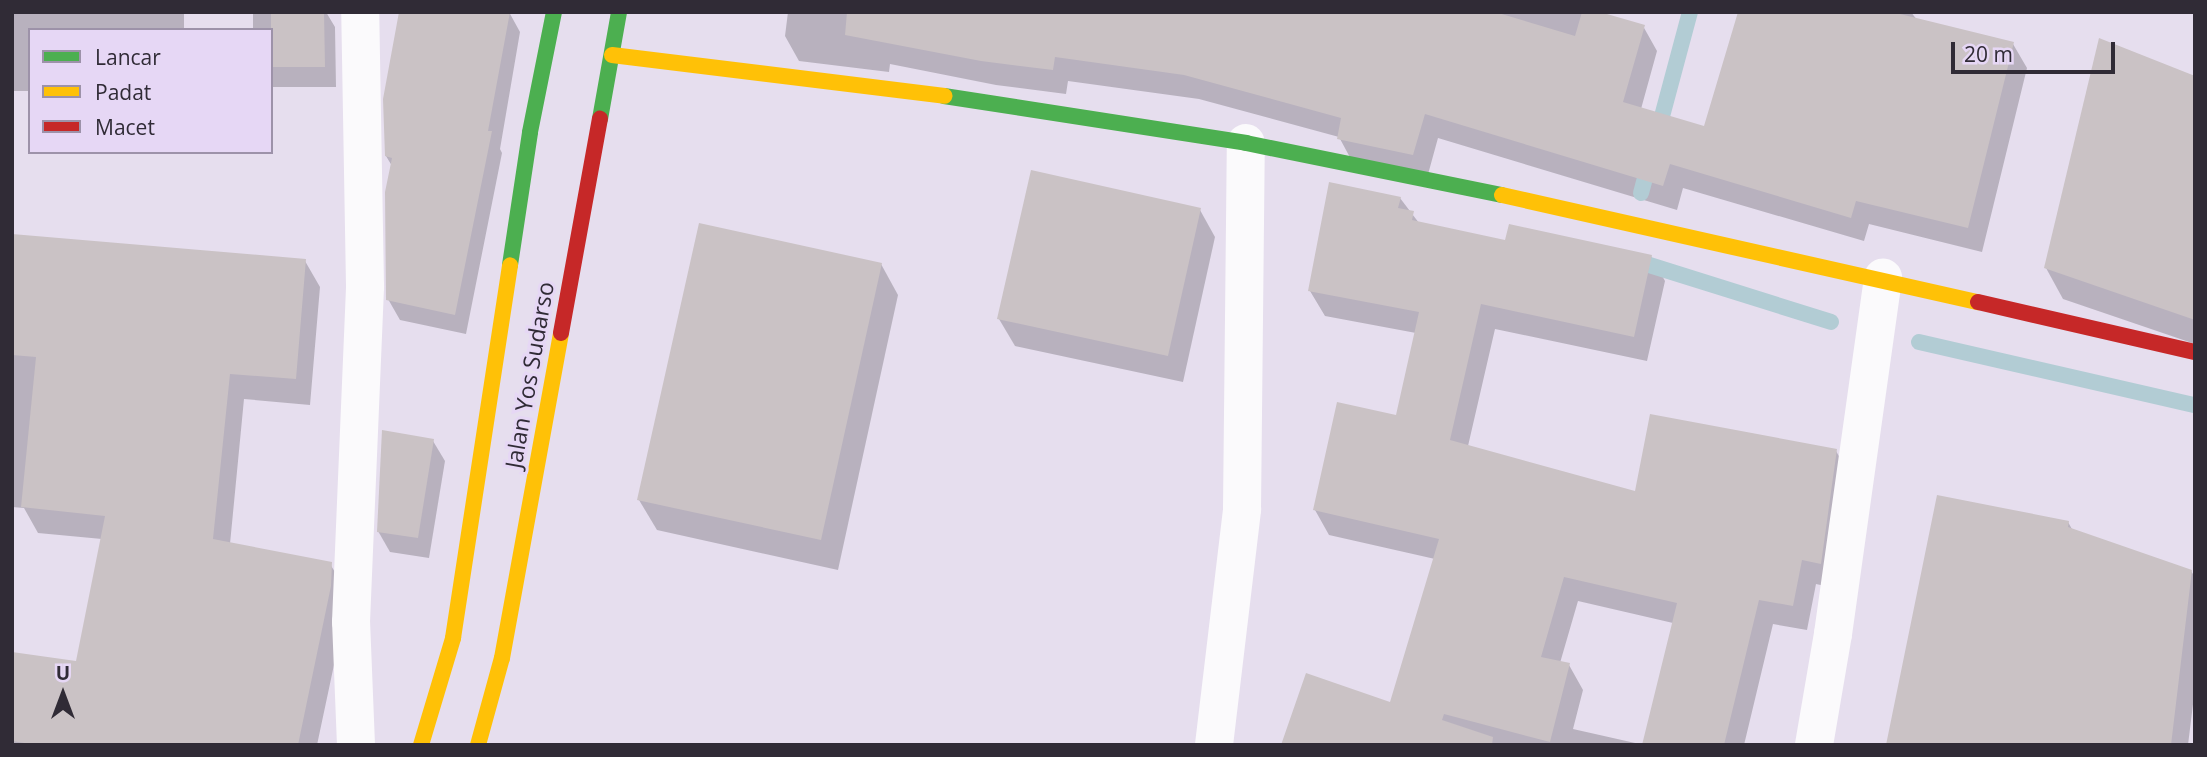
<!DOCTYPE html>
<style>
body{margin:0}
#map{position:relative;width:2207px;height:757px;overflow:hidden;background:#e6deee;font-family:"Open Sans",sans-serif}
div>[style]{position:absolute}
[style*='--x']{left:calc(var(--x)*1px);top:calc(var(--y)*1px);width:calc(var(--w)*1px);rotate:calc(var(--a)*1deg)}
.shadow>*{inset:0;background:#0003}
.stream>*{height:16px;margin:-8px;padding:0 8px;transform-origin:8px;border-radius:8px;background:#b2ccd4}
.building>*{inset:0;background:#cac2c5}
.street>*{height:38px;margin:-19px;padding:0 19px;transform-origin:19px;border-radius:19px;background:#fbfafc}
.fast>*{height:16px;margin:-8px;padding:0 8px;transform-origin:8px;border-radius:8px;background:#4caf50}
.slow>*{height:16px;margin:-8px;padding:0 8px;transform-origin:8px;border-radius:8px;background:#ffc107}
.jam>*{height:16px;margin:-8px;padding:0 8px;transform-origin:8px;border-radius:8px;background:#c62828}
span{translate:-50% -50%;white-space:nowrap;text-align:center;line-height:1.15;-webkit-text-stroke:6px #e6d7f5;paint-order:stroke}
.street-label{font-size:23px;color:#302b36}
.frame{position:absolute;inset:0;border:14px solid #302b36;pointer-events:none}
.legend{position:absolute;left:28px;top:28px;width:245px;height:126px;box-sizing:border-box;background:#e6d7f5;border:2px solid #9d92a9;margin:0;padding:9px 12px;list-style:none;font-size:21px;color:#302b36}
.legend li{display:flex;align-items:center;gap:14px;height:35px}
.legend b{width:35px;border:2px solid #9d92a9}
.north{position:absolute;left:28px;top:659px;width:70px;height:70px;-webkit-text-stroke:5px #e6d7f5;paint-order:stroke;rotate:0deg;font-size:19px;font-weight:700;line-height:28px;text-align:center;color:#302b36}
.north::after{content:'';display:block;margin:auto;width:24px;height:32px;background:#302b36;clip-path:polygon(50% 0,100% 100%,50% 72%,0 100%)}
.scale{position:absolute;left:1951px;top:42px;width:164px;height:32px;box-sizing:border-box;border:4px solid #302b36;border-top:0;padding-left:9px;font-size:21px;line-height:24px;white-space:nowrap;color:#302b36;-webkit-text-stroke:5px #e6d7f5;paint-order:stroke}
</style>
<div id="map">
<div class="shadow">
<i style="clip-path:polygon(12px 12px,184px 12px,184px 30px,30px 30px,30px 91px,12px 91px)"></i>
<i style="clip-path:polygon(253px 12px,326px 12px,335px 27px,336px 87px,271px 87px,271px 30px,253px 30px)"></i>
<i style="clip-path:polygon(509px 12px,520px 32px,500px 149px,502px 153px,466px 334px,400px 320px,388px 299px,392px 166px,386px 156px)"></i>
<i style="clip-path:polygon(788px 12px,1593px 12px,1643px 26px,1657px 51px,1641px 109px,1705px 128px,1740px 12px,1911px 12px,1917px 20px,2013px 44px,2027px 68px,1982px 252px,1869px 224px,1864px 241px,1683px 188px,1677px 210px,1438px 138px,1427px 178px,1353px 163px,1339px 137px,1199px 99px,1068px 81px,1066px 94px,996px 85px,890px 64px,889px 72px,799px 61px,785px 36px)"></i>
<i style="clip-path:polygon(2195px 78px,2195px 344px,2063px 299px,2046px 268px)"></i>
<i style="clip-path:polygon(evenodd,1400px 198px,1419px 223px,1507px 242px,1651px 256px,1665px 281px,1647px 361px,1495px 329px,1468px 446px,1636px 493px,1836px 451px,1850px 476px,1834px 588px,1816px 584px,1807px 630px,1773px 624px,1744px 745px,1483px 745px,1391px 704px,1435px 559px,1329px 535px,1315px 510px,1397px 417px,1416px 333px,1325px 316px,1310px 291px,1400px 198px,1578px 601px,1673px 623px,1644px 745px,1573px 729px,1583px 690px,1569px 665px,1560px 663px,1578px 601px)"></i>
<i style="clip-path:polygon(1200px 210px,1215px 237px,1183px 382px,1015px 346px,999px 319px)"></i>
<i style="clip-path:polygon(12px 236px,305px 261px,320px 287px,310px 405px,244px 399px,230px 544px,330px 564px,346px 590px,345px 613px,317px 745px,12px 745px,12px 654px,77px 663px,102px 539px,38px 533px,24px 508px,12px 507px)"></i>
<i style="clip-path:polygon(881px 264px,898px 295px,838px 570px,657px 530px,639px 500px)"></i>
<i style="clip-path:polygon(433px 441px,445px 461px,429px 558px,390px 552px,378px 531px)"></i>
<i style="clip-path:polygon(2068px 522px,2073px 531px,2191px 571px,2195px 577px,2195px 688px,2188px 745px,1888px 745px)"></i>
</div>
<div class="stream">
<i style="--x:1657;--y:135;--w:127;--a:-75"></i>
<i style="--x:1641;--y:193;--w:34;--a:-75"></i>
<i style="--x:1643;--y:263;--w:197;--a:17.4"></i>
<i style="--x:1919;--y:342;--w:283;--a:12.9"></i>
</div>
<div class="building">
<i style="clip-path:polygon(271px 12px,324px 12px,325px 67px,271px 67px)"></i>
<i style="clip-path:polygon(399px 12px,510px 12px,488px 131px,492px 131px,455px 315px,386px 300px,385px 192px,392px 158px,385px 156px,383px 99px)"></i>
<i style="clip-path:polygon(847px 12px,1495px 12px,1575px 36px,1582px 12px,1600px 12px,1645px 25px,1623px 102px,1704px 126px,1738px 12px,1892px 12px,2014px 42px,1968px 228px,1856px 201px,1851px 218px,1670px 164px,1663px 186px,1425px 114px,1413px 155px,1337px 139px,1341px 118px,1184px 75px,1055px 57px,1053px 70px,981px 61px,845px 35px)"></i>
<i style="clip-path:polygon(2099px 38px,2195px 76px,2195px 320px,2044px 268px)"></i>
<i style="clip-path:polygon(1031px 170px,1201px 208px,1168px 356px,997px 319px)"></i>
<i style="clip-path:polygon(1329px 182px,1401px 197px,1398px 208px,1414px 211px,1412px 220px,1505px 240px,1509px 224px,1652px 255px,1634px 337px,1481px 304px,1450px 440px,1635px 491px,1650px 414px,1837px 449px,1821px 564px,1802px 560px,1793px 606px,1759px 600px,1724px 745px,1642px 745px,1677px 603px,1564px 577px,1541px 657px,1570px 663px,1550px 742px,1444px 714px,1442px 720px,1493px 737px,1492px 745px,1281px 745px,1306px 673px,1390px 702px,1439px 539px,1313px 510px,1337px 402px,1396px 415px,1419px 312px,1308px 291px)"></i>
<i style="clip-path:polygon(699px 223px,882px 263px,821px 540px,637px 500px)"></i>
<i style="clip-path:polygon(12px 234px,306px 259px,296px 379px,230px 374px,213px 539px,332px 562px,331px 586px,298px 745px,37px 745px,12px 741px,12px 652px,76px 661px,105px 516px,21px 507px,36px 357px,12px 355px)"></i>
<i style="clip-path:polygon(382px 430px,434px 439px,418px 538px,377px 532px)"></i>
<i style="clip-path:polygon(1937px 495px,2069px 521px,2068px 527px,2192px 570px,2171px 745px,1886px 745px)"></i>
</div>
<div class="street">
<i style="--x:356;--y:745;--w:123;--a:-92.3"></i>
<i style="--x:351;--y:622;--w:336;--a:-87.6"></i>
<i style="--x:365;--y:286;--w:274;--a:-91"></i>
<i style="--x:1214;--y:745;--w:238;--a:-83.2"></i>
<i style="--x:1242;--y:509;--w:366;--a:-89.4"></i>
<i style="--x:1814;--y:745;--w:113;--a:-80.3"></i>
<i style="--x:1833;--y:634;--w:360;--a:-82"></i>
</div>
<div class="fast">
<i style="--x:944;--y:96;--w:306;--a:8.8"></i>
<i style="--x:1246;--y:143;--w:261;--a:11.5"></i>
<i style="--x:600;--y:119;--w:109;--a:-79.9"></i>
<i style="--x:510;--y:265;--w:134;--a:-81.4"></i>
<i style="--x:530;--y:132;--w:122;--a:-78.7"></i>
</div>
<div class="slow">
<i style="--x:612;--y:55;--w:335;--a:7"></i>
<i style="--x:1502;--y:195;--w:488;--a:12.7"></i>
<i style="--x:421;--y:745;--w:112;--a:-73.3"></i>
<i style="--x:453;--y:638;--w:377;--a:-81.3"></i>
<i style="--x:478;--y:745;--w:90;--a:-74.6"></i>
<i style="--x:502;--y:658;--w:330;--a:-79.7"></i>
</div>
<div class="jam">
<i style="--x:1978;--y:302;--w:223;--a:13"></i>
<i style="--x:561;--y:333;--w:218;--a:-79.7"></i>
</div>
<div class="street-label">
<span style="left:529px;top:375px;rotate:-80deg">Jalan Yos Sudarso</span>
</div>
<div class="frame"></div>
<ul class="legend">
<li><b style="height:9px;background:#4caf50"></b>Lancar</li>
<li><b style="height:9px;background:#ffc107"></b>Padat</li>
<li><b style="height:9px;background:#c62828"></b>Macet</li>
</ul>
<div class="north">U</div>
<div class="scale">20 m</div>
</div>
